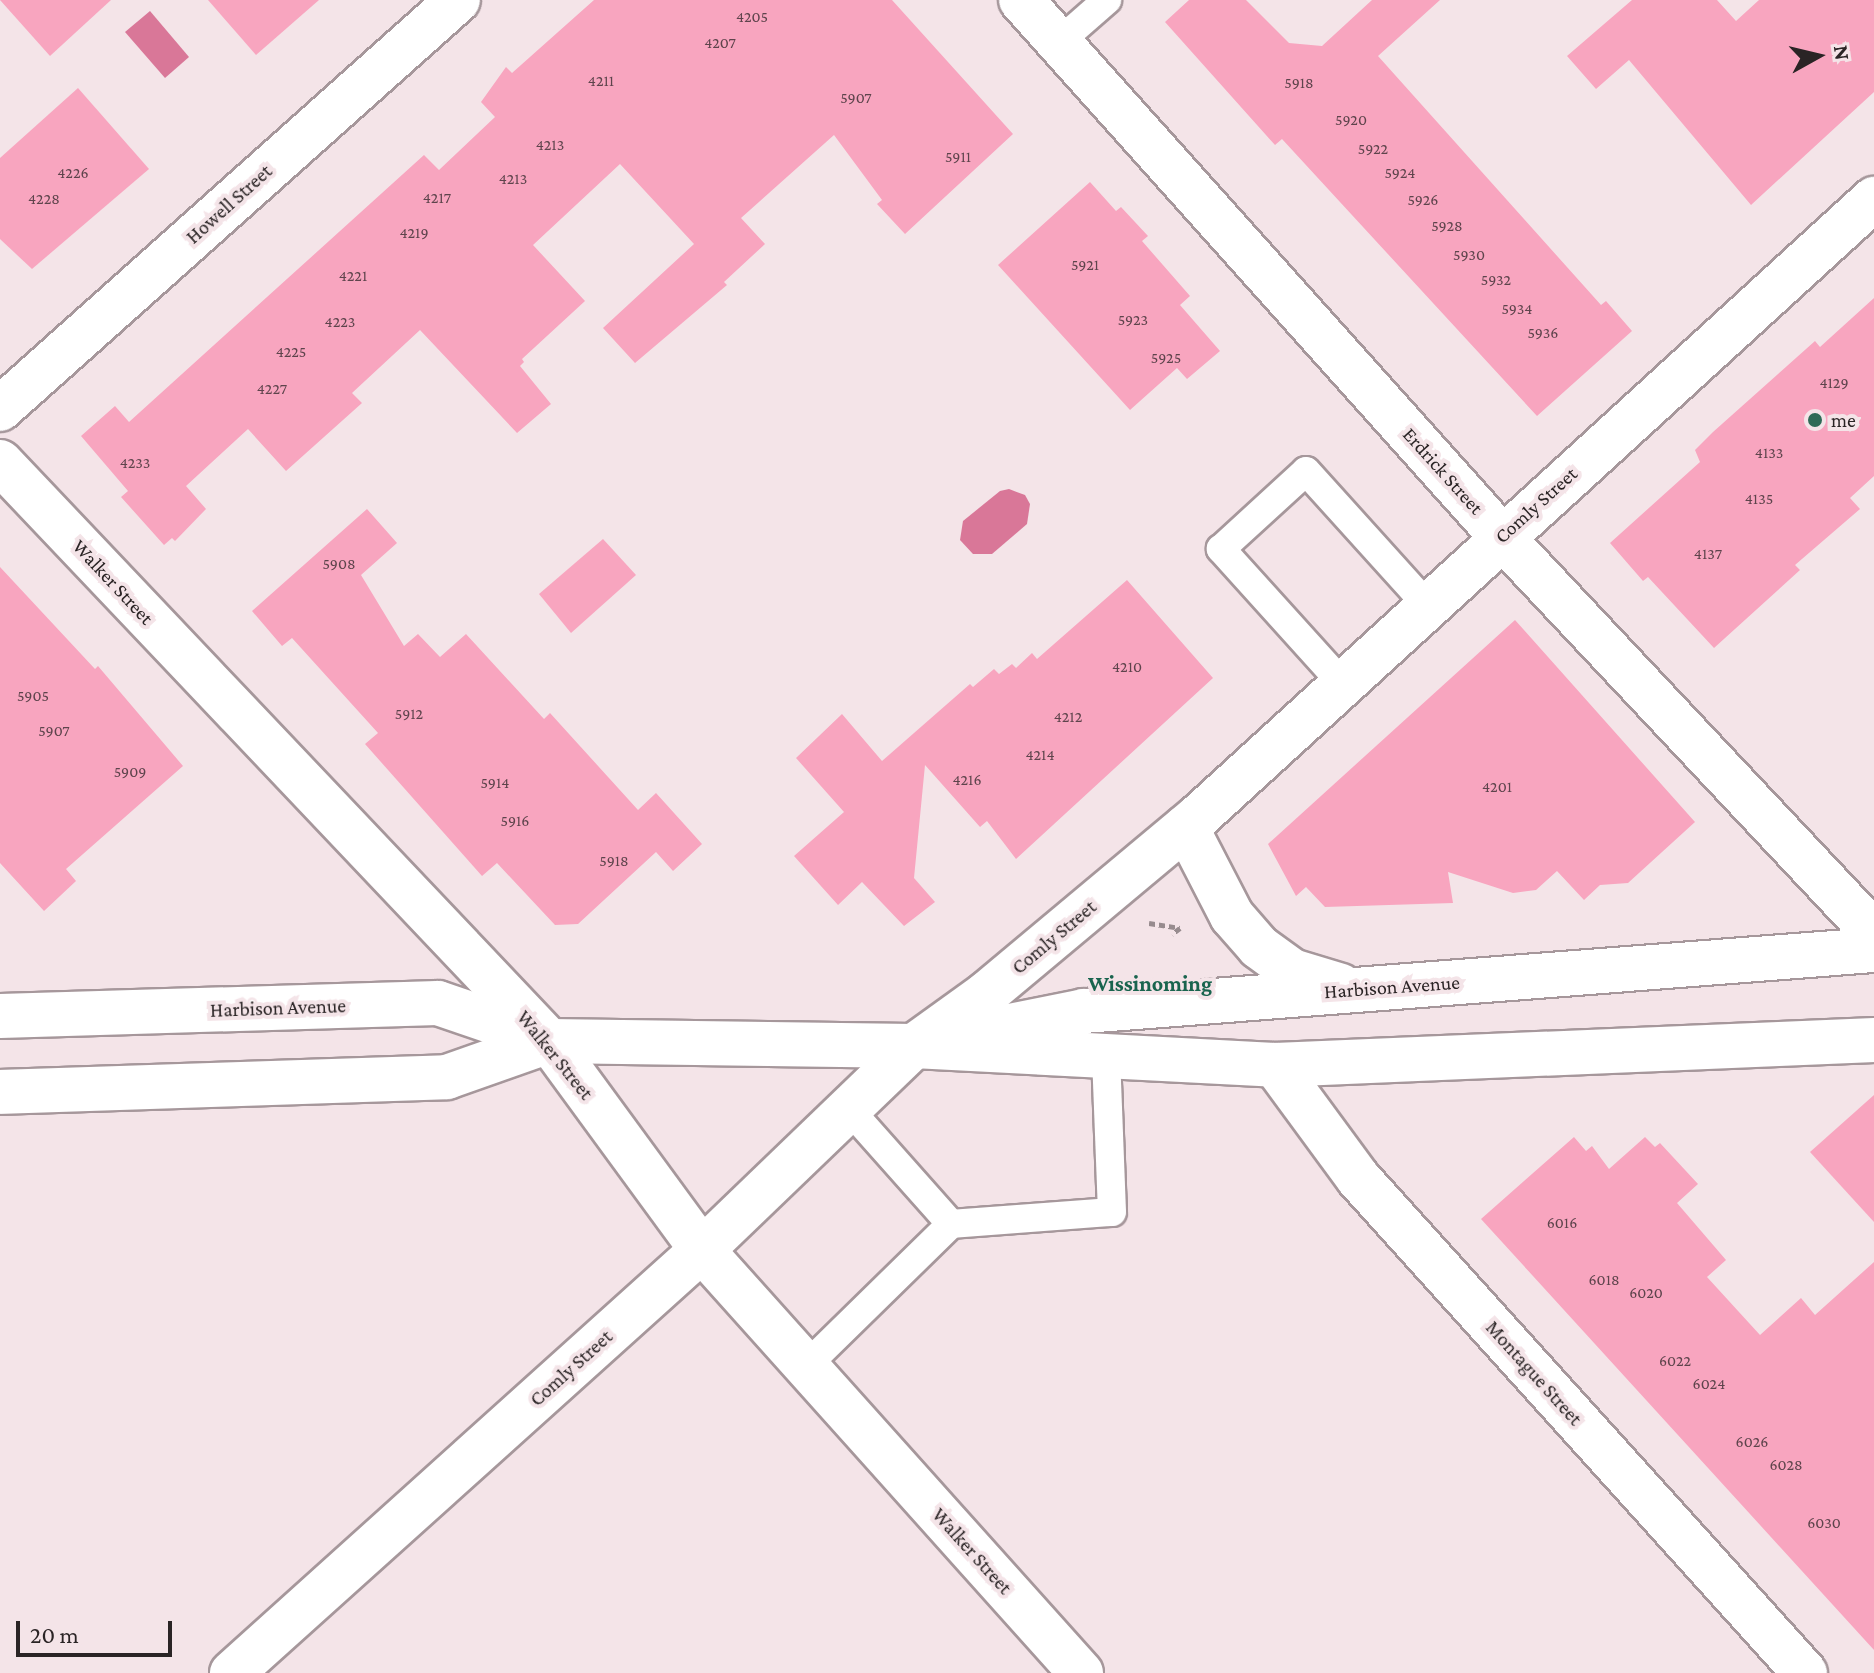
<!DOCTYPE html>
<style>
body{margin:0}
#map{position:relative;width:1874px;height:1673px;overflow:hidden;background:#f4e4e8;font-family:"Crimson Pro",serif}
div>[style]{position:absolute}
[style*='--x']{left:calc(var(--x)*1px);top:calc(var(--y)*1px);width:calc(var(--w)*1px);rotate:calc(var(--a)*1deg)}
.water>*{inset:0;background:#d97798}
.building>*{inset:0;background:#f8a5bf}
.path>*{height:5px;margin-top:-2.5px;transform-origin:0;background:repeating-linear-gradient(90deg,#978b8e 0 6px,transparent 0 10px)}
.roads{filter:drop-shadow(2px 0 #a6979b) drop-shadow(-2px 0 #a6979b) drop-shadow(0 2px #a6979b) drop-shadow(0 -2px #a6979b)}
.service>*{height:28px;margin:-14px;padding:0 14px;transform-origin:14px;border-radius:14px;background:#fff}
.minor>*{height:44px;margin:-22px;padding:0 22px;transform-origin:22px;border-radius:22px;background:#fff}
.primary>*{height:44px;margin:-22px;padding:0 22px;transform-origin:22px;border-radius:22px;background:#fff}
.dots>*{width:22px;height:22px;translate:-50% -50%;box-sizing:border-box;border:4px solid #f4e4e8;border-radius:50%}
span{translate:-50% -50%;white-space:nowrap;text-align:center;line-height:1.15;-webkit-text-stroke:8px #f4e4e8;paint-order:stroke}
.number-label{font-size:16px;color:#5e444c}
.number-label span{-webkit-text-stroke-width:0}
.street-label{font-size:20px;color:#2a2425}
.poi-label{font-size:20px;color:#2a2425}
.left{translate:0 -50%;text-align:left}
.neighbourhood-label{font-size:22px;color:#19644e;font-weight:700}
.north{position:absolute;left:1778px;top:16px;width:80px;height:80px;-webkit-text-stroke:6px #f4e4e8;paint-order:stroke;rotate:82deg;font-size:22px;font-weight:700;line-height:32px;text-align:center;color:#2a2425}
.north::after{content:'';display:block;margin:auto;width:28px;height:36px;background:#2a2425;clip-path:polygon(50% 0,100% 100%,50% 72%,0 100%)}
.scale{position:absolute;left:16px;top:1621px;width:156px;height:36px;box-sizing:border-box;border:4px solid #2a2425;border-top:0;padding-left:10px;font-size:24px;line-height:28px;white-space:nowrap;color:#2a2425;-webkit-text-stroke:6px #f4e4e8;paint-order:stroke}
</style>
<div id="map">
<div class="water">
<i style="clip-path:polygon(150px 11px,189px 57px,165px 78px,125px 32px)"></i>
<i style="clip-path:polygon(1009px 489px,1025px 495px,1030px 504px,1027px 524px,992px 554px,973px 554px,960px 540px,963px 521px,1000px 491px)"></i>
</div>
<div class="building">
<i style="clip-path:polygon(0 0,111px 0,50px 56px)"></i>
<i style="clip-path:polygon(208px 0,319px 0,256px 55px)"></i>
<i style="clip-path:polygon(594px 0,892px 0,1013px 134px,905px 234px,877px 204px,882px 200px,834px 135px,741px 218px,765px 244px,724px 282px,727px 285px,635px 363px,603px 328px,694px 244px,620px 164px,533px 245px,585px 301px,522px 359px,524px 362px,520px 366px,551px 404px,517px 433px,420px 330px,352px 393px,362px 403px,286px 471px,248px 429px,186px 486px,206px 509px,175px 541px,172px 538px,164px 545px,121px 497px,128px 491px,81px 436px,115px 406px,129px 422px,424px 155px,439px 170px,495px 117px,481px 102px,506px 67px,512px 73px)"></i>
<i style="clip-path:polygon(1189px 0,1246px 0,1289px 43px,1322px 46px,1372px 0,1440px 0,1378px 56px,1601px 305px,1606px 301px,1632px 331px,1537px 416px,1282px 139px,1275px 145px,1165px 22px)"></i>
<i style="clip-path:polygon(1632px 0,1717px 0,1736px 21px,1759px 0,1874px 0,1874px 92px,1751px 205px,1629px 60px,1596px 89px,1567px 56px)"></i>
<i style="clip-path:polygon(78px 88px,149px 169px,32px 269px,0 239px,0 158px)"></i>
<i style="clip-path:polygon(1090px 182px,1116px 211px,1121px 207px,1148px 236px,1142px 241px,1190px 296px,1180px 305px,1220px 351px,1187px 379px,1177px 368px,1130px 410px,998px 265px)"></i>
<i style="clip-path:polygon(1874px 298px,1874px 476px,1850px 498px,1860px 509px,1795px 565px,1800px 570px,1714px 648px,1648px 577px,1643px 581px,1610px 543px,1700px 462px,1695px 450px,1713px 432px,1815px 341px,1820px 347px)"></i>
<i style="clip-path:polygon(367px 509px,397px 543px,361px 575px,404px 646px,418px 634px,440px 657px,466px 634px,544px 719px,550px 713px,638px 810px,656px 793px,702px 844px,673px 871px,656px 852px,578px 924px,555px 925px,497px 863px,482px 876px,365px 744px,378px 733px,292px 638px,282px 646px,252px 611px)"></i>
<i style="clip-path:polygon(603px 539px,636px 575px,571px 633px,539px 594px)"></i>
<i style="clip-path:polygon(0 567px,95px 669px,98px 666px,183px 766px,66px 869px,76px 881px,44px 911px,0 863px)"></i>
<i style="clip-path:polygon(1127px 580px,1213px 678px,1016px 859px,987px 821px,980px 827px,925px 765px,914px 878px,935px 902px,904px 926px,862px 882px,838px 905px,794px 856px,844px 812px,796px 758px,842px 714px,882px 761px,970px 684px,973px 687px,994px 669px,999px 674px,1012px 664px,1016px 668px,1032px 653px,1037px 659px)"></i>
<i style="clip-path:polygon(1515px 620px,1695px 822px,1628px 883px,1600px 885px,1584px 900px,1557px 871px,1536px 890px,1513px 893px,1448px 872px,1453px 903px,1325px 907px,1306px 887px,1296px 896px,1268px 844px)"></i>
<i style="clip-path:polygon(1874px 1095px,1874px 1222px,1810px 1152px)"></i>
<i style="clip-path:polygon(1574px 1137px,1586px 1151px,1592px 1146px,1609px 1169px,1645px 1137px,1655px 1147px,1660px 1143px,1698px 1184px,1677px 1203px,1726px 1260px,1707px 1277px,1760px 1335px,1801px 1298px,1815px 1315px,1874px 1262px,1874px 1650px,1481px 1219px)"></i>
</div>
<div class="path">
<i style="--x:1149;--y:923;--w:31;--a:9"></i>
<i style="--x:1180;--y:928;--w:10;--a:143"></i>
</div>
<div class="roads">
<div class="service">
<i style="--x:1059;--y:42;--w:64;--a:-41.2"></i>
<i style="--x:1342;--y:683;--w:181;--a:-132.1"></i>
<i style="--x:1221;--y:549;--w:115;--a:-42.5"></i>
<i style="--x:1306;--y:471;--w:181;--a:47.9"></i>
<i style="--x:951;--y:1224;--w:161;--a:-4.3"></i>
<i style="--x:1112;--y:1212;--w:155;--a:-92.2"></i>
<i style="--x:806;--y:1366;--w:203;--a:-44.4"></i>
<i style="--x:951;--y:1224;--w:155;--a:-131.6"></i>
</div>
<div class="minor">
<i style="--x:1021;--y:0;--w:720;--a:48.15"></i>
<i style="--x:1501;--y:536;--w:545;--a:46.79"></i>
<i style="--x:0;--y:409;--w:614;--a:-41.77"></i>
<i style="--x:0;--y:462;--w:798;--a:46.52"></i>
<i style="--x:549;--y:1041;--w:259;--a:53.8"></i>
<i style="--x:702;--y:1250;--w:568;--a:48.14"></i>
<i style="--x:1275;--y:1065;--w:140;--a:53.7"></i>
<i style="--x:1358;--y:1178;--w:667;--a:47.92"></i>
<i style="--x:232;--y:1673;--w:632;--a:-41.99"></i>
<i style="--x:702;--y:1250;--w:294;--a:-43.9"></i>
<i style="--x:914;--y:1046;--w:89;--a:-35.8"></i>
<i style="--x:986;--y:994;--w:278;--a:-39.9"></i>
<i style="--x:1199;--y:816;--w:915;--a:-42.43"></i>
</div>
<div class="primary">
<i style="--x:1186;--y:827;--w:100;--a:62.7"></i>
<i style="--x:1232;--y:916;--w:41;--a:48.9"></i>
<i style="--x:1259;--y:947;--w:41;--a:36"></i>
<i style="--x:1292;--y:971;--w:51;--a:17"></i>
<i style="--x:0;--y:1016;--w:438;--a:-1.7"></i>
<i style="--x:438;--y:1003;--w:117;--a:18.9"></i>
<i style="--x:549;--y:1041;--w:365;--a:0.8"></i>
<i style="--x:914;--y:1046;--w:361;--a:3"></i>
<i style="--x:1275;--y:1065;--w:600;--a:-2.39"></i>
<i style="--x:975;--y:1033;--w:111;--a:-11.4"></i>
<i style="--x:1084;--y:1011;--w:792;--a:-4.42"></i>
<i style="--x:0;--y:1092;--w:447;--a:-1.9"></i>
<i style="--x:447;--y:1077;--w:108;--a:-19.4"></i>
</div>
</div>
<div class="dots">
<i style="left:1815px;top:420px;background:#2e6b57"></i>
</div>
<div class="number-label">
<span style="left:752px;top:17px">4205</span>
<span style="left:720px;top:43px">4207</span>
<span style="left:601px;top:81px">4211</span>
<span style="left:1299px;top:83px">5918</span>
<span style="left:856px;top:98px">5907</span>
<span style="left:1351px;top:120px">5920</span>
<span style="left:550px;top:145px">4213</span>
<span style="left:1373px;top:149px">5922</span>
<span style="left:958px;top:157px">5911</span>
<span style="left:73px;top:173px">4226</span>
<span style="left:1400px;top:173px">5924</span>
<span style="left:513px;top:179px">4213</span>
<span style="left:437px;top:198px">4217</span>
<span style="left:44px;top:199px">4228</span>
<span style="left:1423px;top:200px">5926</span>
<span style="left:1447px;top:226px">5928</span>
<span style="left:414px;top:233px">4219</span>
<span style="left:1469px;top:255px">5930</span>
<span style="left:1085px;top:265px">5921</span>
<span style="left:353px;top:276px">4221</span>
<span style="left:1496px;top:280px">5932</span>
<span style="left:1517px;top:309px">5934</span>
<span style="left:1133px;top:320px">5923</span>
<span style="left:340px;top:322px">4223</span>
<span style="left:1543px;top:333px">5936</span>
<span style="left:291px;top:352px">4225</span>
<span style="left:1166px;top:358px">5925</span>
<span style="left:1834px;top:383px">4129</span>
<span style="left:272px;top:389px">4227</span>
<span style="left:1769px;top:453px">4133</span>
<span style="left:135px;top:463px">4233</span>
<span style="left:1759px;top:499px">4135</span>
<span style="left:1708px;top:554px">4137</span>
<span style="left:339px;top:564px">5908</span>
<span style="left:1127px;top:667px">4210</span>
<span style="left:33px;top:696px">5905</span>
<span style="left:409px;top:714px">5912</span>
<span style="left:1068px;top:717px">4212</span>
<span style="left:54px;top:731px">5907</span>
<span style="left:1040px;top:755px">4214</span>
<span style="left:130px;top:772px">5909</span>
<span style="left:967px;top:780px">4216</span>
<span style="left:495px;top:783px">5914</span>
<span style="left:1497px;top:787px">4201</span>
<span style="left:515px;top:821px">5916</span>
<span style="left:614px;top:861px">5918</span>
<span style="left:1562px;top:1223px">6016</span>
<span style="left:1604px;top:1280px">6018</span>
<span style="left:1646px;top:1293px">6020</span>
<span style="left:1675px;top:1361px">6022</span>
<span style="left:1709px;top:1384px">6024</span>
<span style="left:1752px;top:1442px">6026</span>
<span style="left:1786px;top:1465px">6028</span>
<span style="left:1824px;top:1523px">6030</span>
</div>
<div class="street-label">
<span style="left:229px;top:204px;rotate:-42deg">Howell Street</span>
<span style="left:1443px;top:471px;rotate:48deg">Erdrick Street</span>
<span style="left:1536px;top:505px;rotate:-42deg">Comly Street</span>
<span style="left:113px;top:582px;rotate:47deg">Walker Street</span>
<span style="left:1054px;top:937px;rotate:-40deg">Comly Street</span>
<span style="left:1392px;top:987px;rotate:-4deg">Harbison Avenue</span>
<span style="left:278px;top:1008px;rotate:-2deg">Harbison Avenue</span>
<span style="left:555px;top:1055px;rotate:51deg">Walker Street</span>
<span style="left:571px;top:1368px;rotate:-42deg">Comly Street</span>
<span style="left:1534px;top:1373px;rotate:48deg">Montague Street</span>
<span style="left:972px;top:1551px;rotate:48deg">Walker Street</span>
</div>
<div class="poi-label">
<span class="left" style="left:1831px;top:420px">me</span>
</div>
<div class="neighbourhood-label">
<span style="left:1150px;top:984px">Wissinoming</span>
</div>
<div class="north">N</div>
<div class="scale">20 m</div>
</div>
